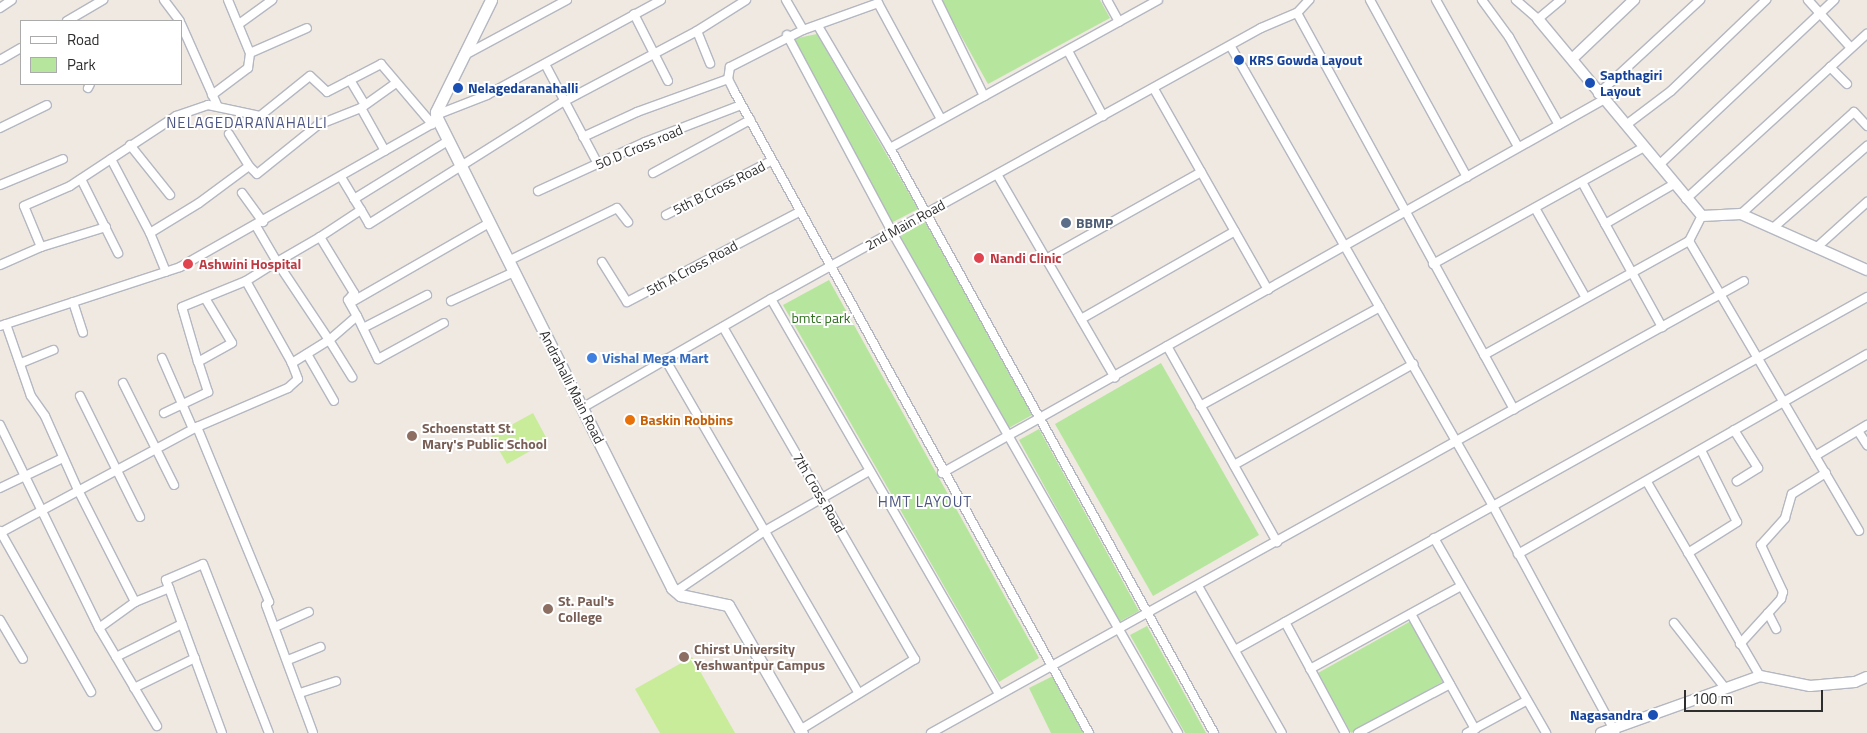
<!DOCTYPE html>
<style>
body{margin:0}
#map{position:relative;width:1867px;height:733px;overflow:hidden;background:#efe9e1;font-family:"Titillium Web",sans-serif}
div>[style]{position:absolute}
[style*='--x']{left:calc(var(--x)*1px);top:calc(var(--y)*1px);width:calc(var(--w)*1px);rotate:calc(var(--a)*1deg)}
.green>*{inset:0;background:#b6e59e}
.pitch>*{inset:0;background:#c9ec9a}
.roads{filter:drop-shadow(1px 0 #b4b7c1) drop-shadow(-1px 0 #b4b7c1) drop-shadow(0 1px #b4b7c1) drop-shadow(0 -1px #b4b7c1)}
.minor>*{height:8px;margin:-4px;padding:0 4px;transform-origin:4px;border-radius:4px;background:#fff}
.tertiary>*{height:10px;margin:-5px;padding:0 5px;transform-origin:5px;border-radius:5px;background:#fff}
.secondary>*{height:11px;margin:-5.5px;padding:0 5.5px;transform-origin:5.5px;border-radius:5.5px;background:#fff}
.dots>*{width:14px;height:14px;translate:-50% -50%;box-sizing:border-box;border:2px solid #fff;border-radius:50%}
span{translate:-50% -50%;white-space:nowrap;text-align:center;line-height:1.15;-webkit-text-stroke:4px #fff;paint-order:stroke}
.transit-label{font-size:14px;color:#164399;font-weight:700}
.left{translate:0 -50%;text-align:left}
.right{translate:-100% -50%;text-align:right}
.street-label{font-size:14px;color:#2e2e2e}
.service-label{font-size:14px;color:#4e5e75;font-weight:700}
.health-label{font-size:14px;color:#be3a42;font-weight:700}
.park-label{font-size:14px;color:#2c6e1b}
.shop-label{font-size:14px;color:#366cbe;font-weight:700}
.food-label{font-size:14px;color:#c56008;font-weight:700}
.education-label{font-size:14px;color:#785e54;font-weight:700}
.neighbourhood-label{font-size:15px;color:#4d5680;letter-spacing:1px}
.legend{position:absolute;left:20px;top:20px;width:162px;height:65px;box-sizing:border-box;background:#fff;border:1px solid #ababab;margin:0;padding:6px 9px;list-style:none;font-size:15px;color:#2e2e2e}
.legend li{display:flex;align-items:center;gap:10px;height:25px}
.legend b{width:25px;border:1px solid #ababab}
.scale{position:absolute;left:1684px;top:690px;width:139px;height:22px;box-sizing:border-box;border:2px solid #2e2e2e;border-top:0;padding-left:6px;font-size:15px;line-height:18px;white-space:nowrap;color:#2e2e2e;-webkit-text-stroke:4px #fff;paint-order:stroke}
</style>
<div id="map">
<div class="green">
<i style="clip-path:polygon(941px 0,1100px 0,1110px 18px,988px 84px)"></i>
<i style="clip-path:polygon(817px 34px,918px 209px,891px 223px,793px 39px)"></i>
<i style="clip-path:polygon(925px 222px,1032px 415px,1007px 429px,900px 236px)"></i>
<i style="clip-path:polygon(829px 280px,1039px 658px,999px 682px,783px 305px)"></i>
<i style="clip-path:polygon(1161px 363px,1259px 535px,1153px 596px,1055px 424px)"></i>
<i style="clip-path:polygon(1039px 429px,1139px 611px,1119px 622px,1019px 440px)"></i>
<i style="clip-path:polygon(1411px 621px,1444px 681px,1351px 733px,1318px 673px)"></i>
<i style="clip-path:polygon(1147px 626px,1206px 733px,1185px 733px,1130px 635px)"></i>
<i style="clip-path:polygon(1053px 676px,1085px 733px,1051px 733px,1029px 688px)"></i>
</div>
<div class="pitch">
<i style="clip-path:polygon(533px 413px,548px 441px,507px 464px,491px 436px)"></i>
<i style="clip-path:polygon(692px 657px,735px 733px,660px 733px,635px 689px)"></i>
</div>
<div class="roads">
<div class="minor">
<i style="--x:164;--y:0;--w:26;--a:53"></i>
<i style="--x:228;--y:0;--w:57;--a:67.5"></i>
<i style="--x:250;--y:53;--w:62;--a:-23.7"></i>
<i style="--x:786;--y:0;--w:34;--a:60"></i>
<i style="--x:803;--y:30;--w:82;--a:153.1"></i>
<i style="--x:730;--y:67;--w:12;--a:99"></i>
<i style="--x:728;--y:79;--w:13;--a:63"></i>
<i style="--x:734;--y:91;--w:734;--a:61.06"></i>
<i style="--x:937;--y:0;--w:107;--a:63.9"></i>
<i style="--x:1107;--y:0;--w:25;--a:61"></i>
<i style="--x:1370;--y:0;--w:202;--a:61.3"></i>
<i style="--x:1436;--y:0;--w:168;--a:60.8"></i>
<i style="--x:1482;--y:0;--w:46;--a:53.9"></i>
<i style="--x:1509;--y:37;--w:101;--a:60.4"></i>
<i style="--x:1516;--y:0;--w:29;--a:41"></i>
<i style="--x:1538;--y:19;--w:30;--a:-40"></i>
<i style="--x:1808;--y:0;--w:64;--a:48.1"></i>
<i style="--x:0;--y:8;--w:14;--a:-34"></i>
<i style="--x:1297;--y:13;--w:452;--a:61.3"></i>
<i style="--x:634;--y:14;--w:75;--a:63.1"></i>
<i style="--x:67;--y:21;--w:42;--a:-30.3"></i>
<i style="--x:181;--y:24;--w:89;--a:66"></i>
<i style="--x:239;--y:24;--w:41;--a:-36"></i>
<i style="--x:818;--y:26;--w:142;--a:59.5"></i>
<i style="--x:890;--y:148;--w:669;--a:61.02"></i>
<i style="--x:803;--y:30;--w:80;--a:-19.8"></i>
<i style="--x:878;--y:3;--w:132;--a:61.5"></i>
<i style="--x:697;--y:31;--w:35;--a:68"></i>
<i style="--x:787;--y:35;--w:223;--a:61.9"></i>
<i style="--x:892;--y:232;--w:577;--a:60.28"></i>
<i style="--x:1231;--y:47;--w:529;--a:60.28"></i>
<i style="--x:1493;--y:506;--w:257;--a:61.6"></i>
<i style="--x:1068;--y:51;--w:74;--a:61.7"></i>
<i style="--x:463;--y:56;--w:118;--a:-28.3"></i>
<i style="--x:0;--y:60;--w:24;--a:-30"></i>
<i style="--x:545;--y:64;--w:113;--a:62.1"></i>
<i style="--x:1830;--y:67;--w:24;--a:45"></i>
<i style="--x:350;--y:80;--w:29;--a:59"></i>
<i style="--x:88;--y:88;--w:4;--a:-63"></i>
<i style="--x:1154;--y:89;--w:231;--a:60.4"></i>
<i style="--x:1598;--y:94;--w:139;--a:-42.7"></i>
<i style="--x:212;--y:95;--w:45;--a:-36.9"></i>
<i style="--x:248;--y:68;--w:15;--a:-82"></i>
<i style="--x:361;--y:108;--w:49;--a:60.8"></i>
<i style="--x:1626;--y:125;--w:56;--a:-37.1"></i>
<i style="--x:1671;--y:91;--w:132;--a:-43.8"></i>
<i style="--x:0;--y:128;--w:52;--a:-26.1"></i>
<i style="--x:229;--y:134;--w:38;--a:58"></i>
<i style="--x:583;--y:137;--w:60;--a:-24.8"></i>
<i style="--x:637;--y:112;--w:97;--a:-19.9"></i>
<i style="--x:130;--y:145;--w:64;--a:51.3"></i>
<i style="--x:890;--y:148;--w:306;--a:-28.9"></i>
<i style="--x:111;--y:159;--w:84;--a:62.2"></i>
<i style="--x:150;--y:233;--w:57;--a:-31.5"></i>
<i style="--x:199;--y:203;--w:62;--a:-36.5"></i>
<i style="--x:249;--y:166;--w:11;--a:45"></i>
<i style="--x:257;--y:174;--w:78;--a:-38.8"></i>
<i style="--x:318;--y:125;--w:46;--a:-21.6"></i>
<i style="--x:361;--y:108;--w:43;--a:-35.5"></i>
<i style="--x:1659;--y:165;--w:241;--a:-43.3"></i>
<i style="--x:653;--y:173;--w:111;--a:-28.7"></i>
<i style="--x:998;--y:176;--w:233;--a:59.9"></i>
<i style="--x:341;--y:177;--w:26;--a:59"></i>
<i style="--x:81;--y:179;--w:83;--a:63.4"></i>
<i style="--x:1582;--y:182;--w:166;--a:61.1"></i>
<i style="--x:0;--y:185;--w:68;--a:-22.4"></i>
<i style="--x:538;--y:191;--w:118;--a:-24.6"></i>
<i style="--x:645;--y:142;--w:103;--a:-21.1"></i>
<i style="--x:242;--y:193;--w:36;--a:54"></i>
<i style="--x:1686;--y:199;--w:245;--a:-42.4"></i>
<i style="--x:1535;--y:208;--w:103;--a:60.5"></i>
<i style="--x:361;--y:210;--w:13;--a:-122"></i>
<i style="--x:354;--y:199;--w:110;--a:-31.7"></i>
<i style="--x:1741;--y:214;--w:152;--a:-42.1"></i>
<i style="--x:1854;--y:112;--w:19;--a:47"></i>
<i style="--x:666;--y:215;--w:118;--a:-27.2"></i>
<i style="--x:1605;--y:224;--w:80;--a:-30.1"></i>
<i style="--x:256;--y:226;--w:42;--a:59.7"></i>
<i style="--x:277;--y:262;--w:94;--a:56.3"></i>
<i style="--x:329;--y:340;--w:44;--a:148.1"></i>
<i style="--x:292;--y:363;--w:94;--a:-119.3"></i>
<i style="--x:246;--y:281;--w:36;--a:-32"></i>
<i style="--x:277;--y:262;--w:50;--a:-30.2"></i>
<i style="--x:320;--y:237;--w:49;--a:-33.4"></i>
<i style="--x:361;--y:210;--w:16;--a:60"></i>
<i style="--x:369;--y:224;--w:229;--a:-32.2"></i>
<i style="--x:563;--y:102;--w:152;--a:-27.9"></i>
<i style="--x:697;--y:31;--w:58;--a:-32.3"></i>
<i style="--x:1773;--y:228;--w:125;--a:-41.1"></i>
<i style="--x:150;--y:233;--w:42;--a:67.7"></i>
<i style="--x:320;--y:237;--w:66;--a:58.7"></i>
<i style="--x:354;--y:293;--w:9;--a:131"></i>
<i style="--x:348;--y:300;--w:18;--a:61"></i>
<i style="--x:357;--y:316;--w:37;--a:139"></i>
<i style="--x:329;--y:340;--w:44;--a:58.1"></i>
<i style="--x:1689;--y:241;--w:336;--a:59.6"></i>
<i style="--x:41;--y:247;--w:44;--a:-112.5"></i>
<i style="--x:24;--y:206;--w:50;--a:-23.5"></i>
<i style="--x:70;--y:186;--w:127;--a:-33.4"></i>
<i style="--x:176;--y:116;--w:34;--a:-19"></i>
<i style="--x:208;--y:105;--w:53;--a:11.9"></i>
<i style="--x:260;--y:116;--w:64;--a:-38.7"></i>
<i style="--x:310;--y:76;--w:23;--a:43"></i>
<i style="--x:327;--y:92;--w:61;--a:-27.4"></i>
<i style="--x:381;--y:64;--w:79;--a:49.6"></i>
<i style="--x:1816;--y:248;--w:69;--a:-42"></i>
<i style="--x:1046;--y:259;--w:178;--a:-29.3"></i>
<i style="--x:508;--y:261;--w:121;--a:-25.9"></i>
<i style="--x:617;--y:208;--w:18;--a:52"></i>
<i style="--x:602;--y:262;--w:47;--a:58"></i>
<i style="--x:627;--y:302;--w:194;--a:-27.6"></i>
<i style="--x:1433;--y:264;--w:241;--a:-29"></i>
<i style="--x:0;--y:265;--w:45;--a:-23.7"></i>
<i style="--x:41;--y:247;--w:68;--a:-17.1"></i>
<i style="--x:205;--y:298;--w:52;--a:59"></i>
<i style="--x:232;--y:343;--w:39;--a:151"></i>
<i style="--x:198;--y:362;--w:57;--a:-106.2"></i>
<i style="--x:182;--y:307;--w:69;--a:-22.1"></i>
<i style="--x:771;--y:299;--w:456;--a:60"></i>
<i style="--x:451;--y:301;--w:69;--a:-24.7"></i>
<i style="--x:73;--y:302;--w:32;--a:72"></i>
<i style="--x:350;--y:303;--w:160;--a:-29.9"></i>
<i style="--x:357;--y:316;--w:48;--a:64"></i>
<i style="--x:378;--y:359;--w:75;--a:-28.6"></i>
<i style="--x:1081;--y:319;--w:177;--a:-29.7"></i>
<i style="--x:6;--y:324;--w:76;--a:70.9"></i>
<i style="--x:31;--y:396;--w:24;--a:55"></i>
<i style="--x:45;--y:416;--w:81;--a:66"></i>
<i style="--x:78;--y:490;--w:126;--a:63"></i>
<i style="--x:135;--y:602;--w:37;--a:-22"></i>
<i style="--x:0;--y:326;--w:189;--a:-18.1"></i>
<i style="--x:180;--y:267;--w:290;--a:-29.6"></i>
<i style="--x:432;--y:124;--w:10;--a:-66"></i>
<i style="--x:436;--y:115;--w:55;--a:-21.4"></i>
<i style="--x:487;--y:95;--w:198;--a:-28.6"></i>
<i style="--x:723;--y:327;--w:384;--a:60"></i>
<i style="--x:915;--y:659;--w:135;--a:148.3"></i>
<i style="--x:363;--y:328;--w:72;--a:-27.3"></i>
<i style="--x:1167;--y:346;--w:225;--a:60.7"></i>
<i style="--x:307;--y:354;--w:54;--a:60.1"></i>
<i style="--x:1484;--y:355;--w:235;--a:-29.1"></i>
<i style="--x:1689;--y:241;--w:28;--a:-63"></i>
<i style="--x:162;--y:358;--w:77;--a:66.4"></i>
<i style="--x:665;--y:359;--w:386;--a:59.9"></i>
<i style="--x:21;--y:363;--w:35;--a:-22"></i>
<i style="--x:123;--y:383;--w:114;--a:63.4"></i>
<i style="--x:80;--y:396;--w:135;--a:63.6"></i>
<i style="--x:1200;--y:406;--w:205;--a:-28.8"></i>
<i style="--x:582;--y:408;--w:218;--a:-30"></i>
<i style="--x:771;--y:299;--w:560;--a:-28.95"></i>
<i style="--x:1261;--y:28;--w:39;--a:-23"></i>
<i style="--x:1297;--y:13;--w:18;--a:-47"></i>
<i style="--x:164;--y:413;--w:49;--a:-25.5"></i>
<i style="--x:208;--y:392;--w:32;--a:-108"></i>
<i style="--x:0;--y:425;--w:226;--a:64"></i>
<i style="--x:99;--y:628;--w:44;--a:-35.8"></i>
<i style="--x:197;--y:427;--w:189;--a:67.6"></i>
<i style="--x:269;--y:602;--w:4;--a:135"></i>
<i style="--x:266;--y:605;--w:136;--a:69.8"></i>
<i style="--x:1734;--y:430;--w:45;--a:57.7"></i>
<i style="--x:1758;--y:468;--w:25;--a:148"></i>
<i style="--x:1858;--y:431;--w:17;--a:57"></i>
<i style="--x:1815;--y:456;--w:61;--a:-30.8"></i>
<i style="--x:1234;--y:465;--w:206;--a:-29.4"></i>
<i style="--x:942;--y:473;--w:759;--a:-29.44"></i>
<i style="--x:1647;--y:482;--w:225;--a:59.8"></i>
<i style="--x:0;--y:488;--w:70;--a:-25.5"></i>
<i style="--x:0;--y:531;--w:185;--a:60.5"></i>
<i style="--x:0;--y:533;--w:224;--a:-28.3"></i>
<i style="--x:197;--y:427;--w:99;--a:-23.2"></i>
<i style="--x:288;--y:388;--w:13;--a:-42"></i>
<i style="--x:298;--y:379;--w:17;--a:-111"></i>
<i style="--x:1434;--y:538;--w:225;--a:60.1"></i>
<i style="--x:1688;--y:553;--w:58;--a:-32.3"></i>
<i style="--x:1737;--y:522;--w:80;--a:-116.6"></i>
<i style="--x:1518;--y:554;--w:402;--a:-29.8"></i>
<i style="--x:1198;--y:586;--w:169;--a:60.3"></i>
<i style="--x:675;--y:592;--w:107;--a:-34.3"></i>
<i style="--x:763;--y:532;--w:122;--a:-29.9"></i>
<i style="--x:1768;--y:613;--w:18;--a:63"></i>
<i style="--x:1411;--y:614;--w:132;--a:60.9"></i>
<i style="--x:0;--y:620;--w:45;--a:59.5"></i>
<i style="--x:1285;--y:622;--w:126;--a:61.6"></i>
<i style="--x:1674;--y:623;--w:83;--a:51.9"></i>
<i style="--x:275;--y:627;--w:37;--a:-24"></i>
<i style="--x:99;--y:628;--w:114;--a:59.4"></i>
<i style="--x:1740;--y:644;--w:61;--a:-47.7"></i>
<i style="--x:1781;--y:599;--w:7;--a:-74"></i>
<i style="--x:1783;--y:592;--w:52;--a:-115.1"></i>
<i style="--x:1761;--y:545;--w:36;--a:-48"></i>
<i style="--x:1785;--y:518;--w:25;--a:-74"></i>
<i style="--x:1792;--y:494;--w:40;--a:-32"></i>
<i style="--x:1235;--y:650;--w:724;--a:-29.19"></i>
<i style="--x:116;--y:657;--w:74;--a:-26.6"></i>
<i style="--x:288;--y:660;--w:35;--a:-22"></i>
<i style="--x:1310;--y:669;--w:172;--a:-28.8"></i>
<i style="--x:134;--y:688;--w:68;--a:-26.2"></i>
<i style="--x:300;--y:693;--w:38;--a:-18"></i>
<i style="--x:222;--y:733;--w:163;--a:-110.1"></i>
<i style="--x:166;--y:580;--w:40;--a:-23.4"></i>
<i style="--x:203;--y:564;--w:181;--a:68.7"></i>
<i style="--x:931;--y:733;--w:930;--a:-29.07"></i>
<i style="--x:1358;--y:733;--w:104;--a:-28"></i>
<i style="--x:1467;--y:733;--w:67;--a:-28.5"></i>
</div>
<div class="tertiary">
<i style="--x:1538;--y:19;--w:256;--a:50.2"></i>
<i style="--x:1702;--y:216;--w:39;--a:-3"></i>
<i style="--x:1741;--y:214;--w:138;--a:24"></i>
<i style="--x:1572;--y:59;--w:86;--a:-43.6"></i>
<i style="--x:1601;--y:733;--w:169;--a:-19.7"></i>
<i style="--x:1760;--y:676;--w:51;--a:11.3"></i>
<i style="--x:1810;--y:686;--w:45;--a:-5.1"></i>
<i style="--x:1855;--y:682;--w:13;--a:-23"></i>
</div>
<div class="secondary">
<i style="--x:491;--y:0;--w:125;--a:116.2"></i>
<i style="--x:436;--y:112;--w:6;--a:81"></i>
<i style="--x:437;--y:118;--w:525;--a:63.43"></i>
<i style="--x:672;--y:588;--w:11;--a:41"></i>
<i style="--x:680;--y:595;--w:49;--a:11.8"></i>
<i style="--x:728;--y:605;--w:148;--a:60"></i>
</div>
</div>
<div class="dots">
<i style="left:1239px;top:60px;background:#1a4fb4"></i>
<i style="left:1590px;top:83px;background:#1a4fb4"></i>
<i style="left:458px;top:88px;background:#1a4fb4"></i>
<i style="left:1066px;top:223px;background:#5c6f8a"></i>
<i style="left:979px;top:258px;background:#e0444e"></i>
<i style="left:188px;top:264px;background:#e0444e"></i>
<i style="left:592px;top:358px;background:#3f7fe0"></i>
<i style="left:630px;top:420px;background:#e8710a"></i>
<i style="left:412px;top:436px;background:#8d6e63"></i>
<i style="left:548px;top:609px;background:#8d6e63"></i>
<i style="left:684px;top:657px;background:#8d6e63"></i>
<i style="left:1653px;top:715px;background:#1a4fb4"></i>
</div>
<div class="transit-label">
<span class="left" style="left:1249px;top:60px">KRS Gowda Layout</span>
<span class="left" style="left:1600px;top:83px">Sapthagiri<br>Layout</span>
<span class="left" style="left:468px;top:88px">Nelagedaranahalli</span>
<span class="right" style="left:1643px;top:715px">Nagasandra</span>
</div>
<div class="street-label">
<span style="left:639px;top:147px;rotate:-23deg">50 D Cross road</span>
<span style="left:719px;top:188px;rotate:-27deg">5th B Cross Road</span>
<span style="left:905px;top:225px;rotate:-29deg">2nd Main Road</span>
<span style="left:692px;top:268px;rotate:-28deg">5th A Cross Road</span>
<span style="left:572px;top:387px;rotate:63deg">Andrahalli Main Road</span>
<span style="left:819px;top:493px;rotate:60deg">7th Cross Road</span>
</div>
<div class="service-label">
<span class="left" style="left:1076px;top:223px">BBMP</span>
</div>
<div class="health-label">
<span class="left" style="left:990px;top:258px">Nandi Clinic</span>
<span class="left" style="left:199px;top:264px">Ashwini Hospital</span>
</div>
<div class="park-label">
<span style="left:821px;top:318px">bmtc park</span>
</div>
<div class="shop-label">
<span class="left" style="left:602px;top:358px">Vishal Mega Mart</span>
</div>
<div class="food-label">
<span class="left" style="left:640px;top:420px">Baskin Robbins</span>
</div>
<div class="education-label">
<span class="left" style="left:422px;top:436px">Schoenstatt St.<br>Mary's Public School</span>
<span class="left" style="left:558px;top:609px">St. Paul's<br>College</span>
<span class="left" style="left:694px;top:657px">Chirst University<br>Yeshwantpur Campus</span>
</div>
<div class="neighbourhood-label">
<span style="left:247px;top:123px">NELAGEDARANAHALLI</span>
<span style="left:925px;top:502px">HMT LAYOUT</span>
</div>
<ul class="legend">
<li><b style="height:6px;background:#fff"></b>Road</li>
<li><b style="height:14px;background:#b6e59e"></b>Park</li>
</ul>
<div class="scale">100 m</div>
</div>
